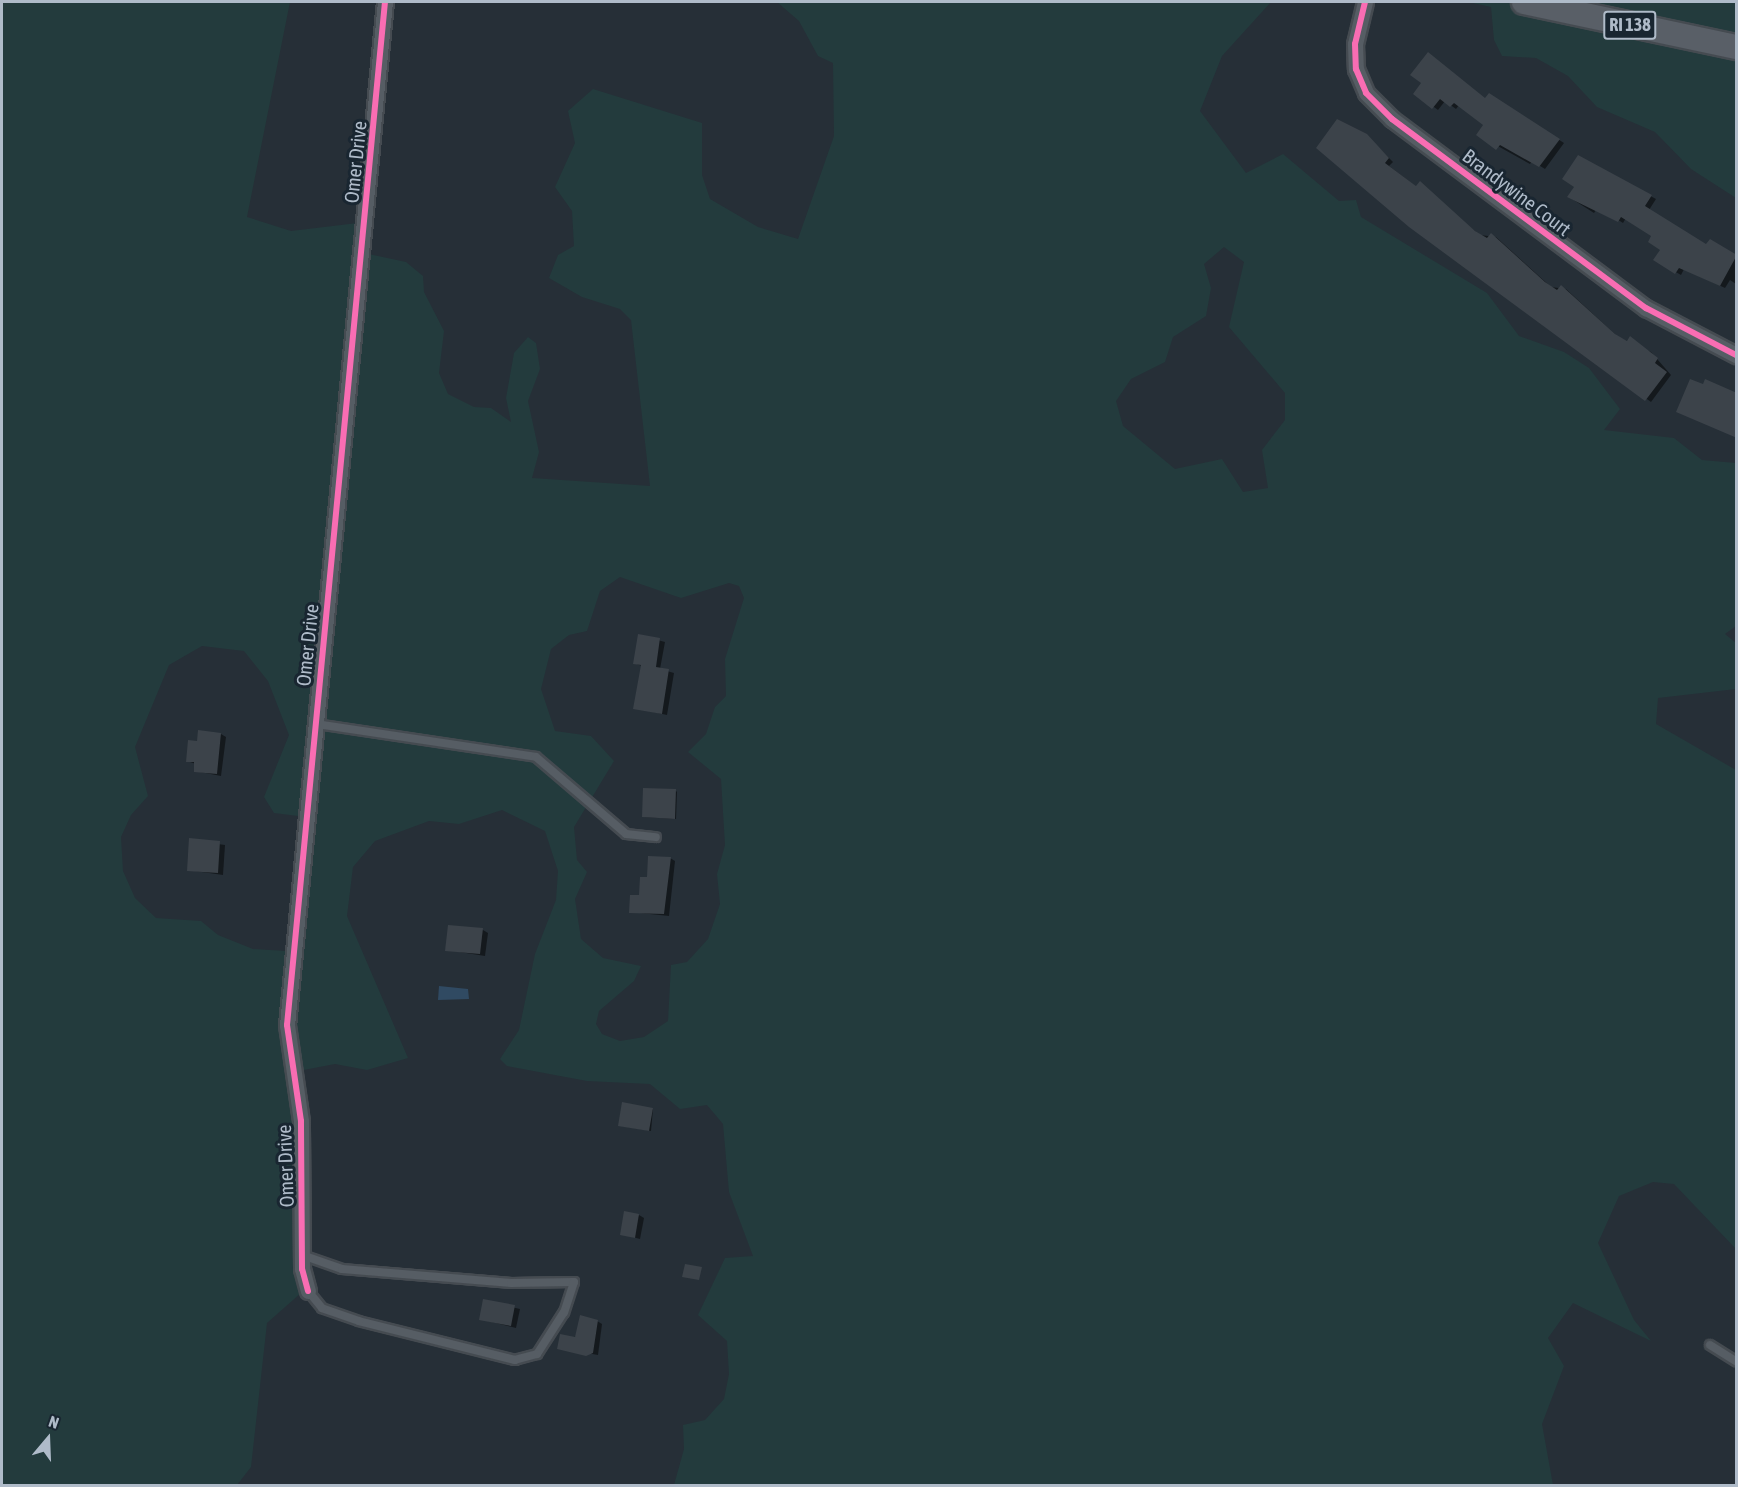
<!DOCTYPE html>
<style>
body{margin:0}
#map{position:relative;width:1738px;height:1487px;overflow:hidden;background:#262f37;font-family:"Asap Condensed",sans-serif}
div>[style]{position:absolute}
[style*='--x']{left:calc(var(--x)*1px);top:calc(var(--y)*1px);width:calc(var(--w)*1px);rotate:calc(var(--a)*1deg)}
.green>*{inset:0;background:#233b3d}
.water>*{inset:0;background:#304a62}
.shadow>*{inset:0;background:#0007}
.building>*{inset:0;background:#3c434a}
.roads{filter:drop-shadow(2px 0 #454b51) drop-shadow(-2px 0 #454b51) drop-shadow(0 2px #454b51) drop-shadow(0 -2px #454b51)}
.service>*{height:8px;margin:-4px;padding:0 4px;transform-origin:4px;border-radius:4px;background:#565d64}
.minor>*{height:15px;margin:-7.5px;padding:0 7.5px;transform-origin:7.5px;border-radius:7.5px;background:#565d64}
.primary>*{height:24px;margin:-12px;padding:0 12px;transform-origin:12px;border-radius:12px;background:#595f67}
.cycleway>*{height:6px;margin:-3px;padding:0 3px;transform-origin:3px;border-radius:3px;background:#f96db3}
span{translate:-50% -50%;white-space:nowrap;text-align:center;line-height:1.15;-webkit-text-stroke:6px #192631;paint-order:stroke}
.shield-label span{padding:2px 4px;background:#192631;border:2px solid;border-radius:4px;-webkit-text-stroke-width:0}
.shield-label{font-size:18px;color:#afbbc9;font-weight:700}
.street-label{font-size:20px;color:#afbbc9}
.frame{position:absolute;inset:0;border:3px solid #afbbc9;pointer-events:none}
.north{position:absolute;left:18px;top:1409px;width:60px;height:60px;-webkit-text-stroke:4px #192631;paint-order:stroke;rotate:19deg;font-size:16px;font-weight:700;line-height:24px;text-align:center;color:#afbbc9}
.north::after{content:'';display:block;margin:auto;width:21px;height:27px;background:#afbbc9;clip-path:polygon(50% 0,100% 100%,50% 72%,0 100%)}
</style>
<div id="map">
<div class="green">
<i style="clip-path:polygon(evenodd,2px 2px,290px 2px,247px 217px,291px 231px,366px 222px,364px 253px,406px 262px,423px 276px,424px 292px,444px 331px,439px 373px,448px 394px,474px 407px,491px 408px,511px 422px,506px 398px,514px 353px,528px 337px,536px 343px,540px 369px,528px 401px,539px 452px,532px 478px,650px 486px,631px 320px,620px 309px,582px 297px,549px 278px,558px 255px,574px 246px,572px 211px,555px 187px,575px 143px,568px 111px,593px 89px,702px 123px,702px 175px,710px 199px,758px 227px,798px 239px,834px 136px,833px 63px,818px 56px,799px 21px,777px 2px,1271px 2px,1222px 56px,1200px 111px,1246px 173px,1283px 154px,1339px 201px,1356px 200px,1361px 217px,1487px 293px,1519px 336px,1564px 352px,1589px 368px,1620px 409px,1604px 430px,1674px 438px,1702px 460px,1736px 463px,1736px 626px,1725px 634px,1736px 643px,1736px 689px,1658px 698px,1656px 724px,1736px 770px,1736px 1249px,1674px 1184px,1653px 1182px,1619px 1196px,1598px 1243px,1634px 1320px,1651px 1341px,1573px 1303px,1548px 1338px,1564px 1366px,1542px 1424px,1553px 1485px,674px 1485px,684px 1449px,683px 1425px,705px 1420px,724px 1399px,729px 1374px,727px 1341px,698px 1315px,725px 1258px,753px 1256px,729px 1192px,723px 1124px,707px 1105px,680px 1109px,650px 1084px,587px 1081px,507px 1066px,500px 1059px,519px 1030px,535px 954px,556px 900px,558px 871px,545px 831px,502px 810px,459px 824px,429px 821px,375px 841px,353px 867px,347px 916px,408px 1058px,367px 1070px,335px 1064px,288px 1073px,295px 1126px,294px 1274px,301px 1293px,267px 1323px,251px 1467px,237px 1485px,2px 1486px,2px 2px,1224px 247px,1244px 262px,1229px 327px,1285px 393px,1285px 420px,1262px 450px,1268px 488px,1243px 492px,1222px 459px,1175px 469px,1123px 426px,1116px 401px,1131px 379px,1165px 362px,1173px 337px,1206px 316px,1211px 288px,1204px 264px,1224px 247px,2px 2px,620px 577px,681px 598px,729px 583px,739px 586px,744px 598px,725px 659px,726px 696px,715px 707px,706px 734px,688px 752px,721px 779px,725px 845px,717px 874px,720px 904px,708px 939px,687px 962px,671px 965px,668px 1021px,644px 1037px,620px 1041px,602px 1034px,596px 1024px,599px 1011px,634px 981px,641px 966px,603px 958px,581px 939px,575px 899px,587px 872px,577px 860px,574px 827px,614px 761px,591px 736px,555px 731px,541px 689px,551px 649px,569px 635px,587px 631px,600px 591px,620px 577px,2px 2px,202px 646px,244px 651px,268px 681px,289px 735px,264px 797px,274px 813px,306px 817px,286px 951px,253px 949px,218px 935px,201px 921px,156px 918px,135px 898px,123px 871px,121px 837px,131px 815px,148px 796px,135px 747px,169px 665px,202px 646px)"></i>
<i style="clip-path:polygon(1468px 2px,1736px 2px,1736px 198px,1691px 169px,1655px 132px,1597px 107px,1568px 76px,1536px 58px,1502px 56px,1494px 40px,1491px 7px)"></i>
</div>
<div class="water">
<i style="clip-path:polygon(439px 986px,468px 989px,469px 999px,438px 1000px)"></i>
</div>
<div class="shadow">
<i style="clip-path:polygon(1415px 93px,1486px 100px,1490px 95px,1564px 143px,1545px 169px,1532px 161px,1530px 164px,1478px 135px,1485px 125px,1459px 105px,1456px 109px,1445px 101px,1438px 110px)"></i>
<i style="clip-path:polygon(1366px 135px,1393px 162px,1389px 166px,1480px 235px,1496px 237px,1551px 287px,1566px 289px,1618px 337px,1651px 352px,1671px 375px,1651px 402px,1435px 244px)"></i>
<i style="clip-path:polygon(1578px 157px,1656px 199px,1649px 210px,1707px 246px,1710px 241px,1736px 257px,1736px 284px,1730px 280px,1725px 288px,1684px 269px,1681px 275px,1655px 260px,1662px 249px,1654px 236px,1626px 218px,1623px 223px,1598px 207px,1594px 213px,1569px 197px,1576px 186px)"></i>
<i style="clip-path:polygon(639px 635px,665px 642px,660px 669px,674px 673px,667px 715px,635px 708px,642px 666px,634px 663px)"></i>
<i style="clip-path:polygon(221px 734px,226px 737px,221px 776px,195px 771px,196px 764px,187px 761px)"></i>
<i style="clip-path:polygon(677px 792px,676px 819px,644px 817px,675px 790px)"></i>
<i style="clip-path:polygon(190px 840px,225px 845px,223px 875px,188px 870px)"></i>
<i style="clip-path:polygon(670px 858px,675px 861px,669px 916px,631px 912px,648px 879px)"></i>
<i style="clip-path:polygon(483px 930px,488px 933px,485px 956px,447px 950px)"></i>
<i style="clip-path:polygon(653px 1109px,651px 1131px,622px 1126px)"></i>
<i style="clip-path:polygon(639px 1215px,644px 1218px,640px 1239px,621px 1234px)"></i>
<i style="clip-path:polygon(484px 1301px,520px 1309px,516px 1328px,480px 1319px)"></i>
<i style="clip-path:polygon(597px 1321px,602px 1324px,598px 1355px,559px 1348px)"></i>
</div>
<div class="building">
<i style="clip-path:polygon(1428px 52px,1485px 98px,1489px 93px,1560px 139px,1539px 167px,1500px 145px,1496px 150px,1476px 135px,1483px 125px,1454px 103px,1450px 107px,1440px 99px,1432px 109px,1413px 94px,1421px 83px,1410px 75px)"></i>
<i style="clip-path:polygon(1337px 119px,1367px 134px,1389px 158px,1385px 163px,1416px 186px,1420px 181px,1475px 231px,1487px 238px,1491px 233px,1545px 282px,1557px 290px,1561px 285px,1615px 334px,1627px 341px,1630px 336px,1658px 358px,1655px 363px,1667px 372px,1645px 401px,1409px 227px,1316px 148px)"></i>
<i style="clip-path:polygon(1578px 155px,1652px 195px,1645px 206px,1706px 244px,1710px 239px,1737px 255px,1720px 286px,1679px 268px,1675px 274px,1653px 260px,1660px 250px,1648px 242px,1651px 236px,1621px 217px,1618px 222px,1567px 197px,1574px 187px,1562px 179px)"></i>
<i style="clip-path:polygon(1690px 379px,1703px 384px,1705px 379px,1737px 393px,1737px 438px,1676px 412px)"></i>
<i style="clip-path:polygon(638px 634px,660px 638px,656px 667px,669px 669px,662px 714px,633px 709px,641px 665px,633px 664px)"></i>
<i style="clip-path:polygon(198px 730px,221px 733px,217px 774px,194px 772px,194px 762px,186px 762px,188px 740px,197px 741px)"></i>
<i style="clip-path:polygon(643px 788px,676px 789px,675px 819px,642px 817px)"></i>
<i style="clip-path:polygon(189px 838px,220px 841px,218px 873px,187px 871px)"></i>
<i style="clip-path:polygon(648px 856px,671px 857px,664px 914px,629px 913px,630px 895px,639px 895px,640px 877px,647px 877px)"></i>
<i style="clip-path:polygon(448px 925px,483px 928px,480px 954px,445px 951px)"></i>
<i style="clip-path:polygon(622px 1102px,653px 1108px,649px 1131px,618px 1126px)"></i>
<i style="clip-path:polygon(624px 1211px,639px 1214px,635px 1238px,620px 1235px)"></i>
<i style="clip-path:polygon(685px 1264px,702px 1267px,699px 1280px,682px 1277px)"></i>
<i style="clip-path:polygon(483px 1299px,515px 1305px,511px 1326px,479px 1320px)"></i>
<i style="clip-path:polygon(580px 1315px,598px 1320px,593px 1353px,586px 1356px,557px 1349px,560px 1334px,575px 1337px)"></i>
</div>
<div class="roads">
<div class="service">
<i style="--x:316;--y:724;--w:222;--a:8.5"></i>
<i style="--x:536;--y:757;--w:118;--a:40.5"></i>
<i style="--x:626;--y:834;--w:30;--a:6"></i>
<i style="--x:302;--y:1255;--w:42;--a:19.3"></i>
<i style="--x:342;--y:1269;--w:170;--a:4.7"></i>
<i style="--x:511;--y:1283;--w:63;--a:-0.9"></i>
<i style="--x:574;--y:1282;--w:32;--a:108"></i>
<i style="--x:564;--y:1312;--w:50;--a:122.7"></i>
<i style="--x:537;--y:1354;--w:23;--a:165"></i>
<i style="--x:515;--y:1360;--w:161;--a:-166"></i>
<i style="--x:359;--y:1321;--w:39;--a:-161"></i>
<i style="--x:322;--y:1308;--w:22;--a:-129"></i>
<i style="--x:1710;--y:1345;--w:31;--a:32"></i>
</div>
<div class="minor">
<i style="--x:1365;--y:2;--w:43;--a:103.4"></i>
<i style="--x:1355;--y:44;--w:25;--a:88"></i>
<i style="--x:1356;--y:69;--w:26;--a:67"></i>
<i style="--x:1366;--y:93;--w:37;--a:45"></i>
<i style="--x:1392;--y:119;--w:317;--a:36.7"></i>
<i style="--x:1646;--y:308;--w:102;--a:27.6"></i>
<i style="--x:308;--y:1291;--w:23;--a:-105"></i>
<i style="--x:302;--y:1269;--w:148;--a:-90.4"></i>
<i style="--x:301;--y:1121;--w:97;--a:-98.3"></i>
<i style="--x:287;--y:1025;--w:1028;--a:-84.53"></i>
</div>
<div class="primary">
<i style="--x:1524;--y:2;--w:217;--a:12"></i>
</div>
</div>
<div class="cycleway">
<i style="--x:1365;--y:2;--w:43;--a:103.4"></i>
<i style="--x:1355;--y:44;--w:25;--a:88"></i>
<i style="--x:1356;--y:69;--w:26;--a:67"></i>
<i style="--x:1366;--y:93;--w:37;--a:45"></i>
<i style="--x:1392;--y:119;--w:317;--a:36.7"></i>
<i style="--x:1646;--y:308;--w:102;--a:27.6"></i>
<i style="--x:308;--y:1291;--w:23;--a:-105"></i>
<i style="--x:302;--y:1269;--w:148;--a:-90.4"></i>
<i style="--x:301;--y:1121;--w:97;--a:-98.3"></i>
<i style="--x:287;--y:1025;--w:1028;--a:-84.53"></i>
</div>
<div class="shield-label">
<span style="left:1630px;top:25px">RI 138</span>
</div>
<div class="street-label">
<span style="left:355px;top:162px;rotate:-84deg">Omer Drive</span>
<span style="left:1517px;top:192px;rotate:37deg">Brandywine Court</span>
<span style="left:307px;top:645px;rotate:-84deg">Omer Drive</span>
<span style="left:285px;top:1166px;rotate:-92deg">Omer Drive</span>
</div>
<div class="frame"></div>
<div class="north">N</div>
</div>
